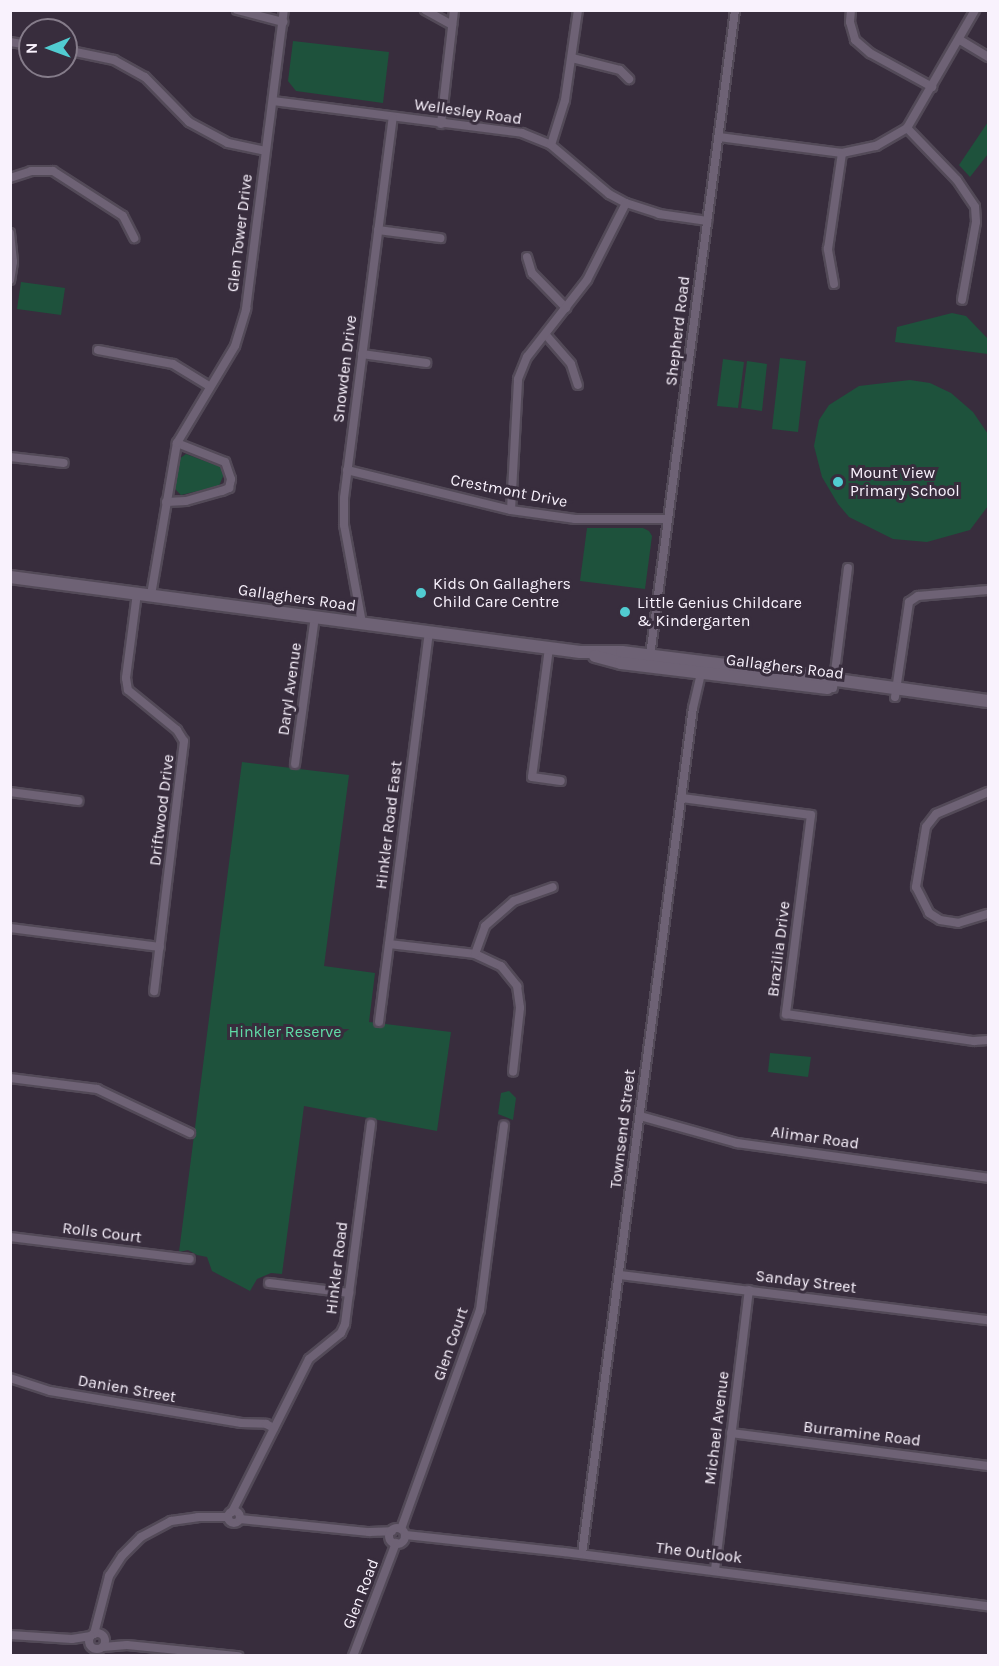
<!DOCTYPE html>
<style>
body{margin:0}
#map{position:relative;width:999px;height:1666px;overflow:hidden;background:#382d3d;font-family:Karla,sans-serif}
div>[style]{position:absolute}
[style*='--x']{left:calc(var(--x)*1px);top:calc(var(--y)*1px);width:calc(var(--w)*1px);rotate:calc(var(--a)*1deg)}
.green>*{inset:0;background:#1e523c}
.roads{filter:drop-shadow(2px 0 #534a58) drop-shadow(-2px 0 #534a58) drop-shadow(0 2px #534a58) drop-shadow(0 -2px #534a58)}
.street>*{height:8px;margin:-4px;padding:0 4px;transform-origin:4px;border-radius:4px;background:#6e6275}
.street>.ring{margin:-4px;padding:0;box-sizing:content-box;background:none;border:8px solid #6e6275;border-radius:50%}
.secondary>*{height:12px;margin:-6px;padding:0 6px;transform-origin:6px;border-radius:6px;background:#6e6275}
.dots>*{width:16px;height:16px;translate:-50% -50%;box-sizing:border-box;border:3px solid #382d3d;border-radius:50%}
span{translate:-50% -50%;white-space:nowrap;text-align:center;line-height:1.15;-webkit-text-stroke:6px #382d3d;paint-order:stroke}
.street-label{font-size:16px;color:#f9f2fd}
.poi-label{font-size:16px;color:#f9f2fd}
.left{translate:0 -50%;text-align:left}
.park-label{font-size:16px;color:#60dca7}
.frame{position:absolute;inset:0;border:12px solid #f9f2fd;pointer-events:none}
.north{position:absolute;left:18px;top:18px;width:60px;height:60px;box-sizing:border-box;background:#382d3d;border:2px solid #857c8a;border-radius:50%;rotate:269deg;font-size:16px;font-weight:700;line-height:24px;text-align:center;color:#f9f2fd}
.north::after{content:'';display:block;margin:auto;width:21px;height:27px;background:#51ccd1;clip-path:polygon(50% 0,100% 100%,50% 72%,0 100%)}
</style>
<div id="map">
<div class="green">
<i style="clip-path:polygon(293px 41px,389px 52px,383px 103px,296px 91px,288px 81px)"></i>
<i style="clip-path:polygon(988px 122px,988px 154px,970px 177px,959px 165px)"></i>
<i style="clip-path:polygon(21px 282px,65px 288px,61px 315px,17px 309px)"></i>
<i style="clip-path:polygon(952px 313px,966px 316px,988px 339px,988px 354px,895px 342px,897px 327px)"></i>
<i style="clip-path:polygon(780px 358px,806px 361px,798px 432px,772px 429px)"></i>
<i style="clip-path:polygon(723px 359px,744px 362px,738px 408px,717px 406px)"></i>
<i style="clip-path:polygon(747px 361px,767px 364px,762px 411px,741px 408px)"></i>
<i style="clip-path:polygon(910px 380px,930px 383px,951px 393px,973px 412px,988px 434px,988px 506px,970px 530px,927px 542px,893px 539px,849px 517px,838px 504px,822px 477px,814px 446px,819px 420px,829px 405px,859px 386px)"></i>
<i style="clip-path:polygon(186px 454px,221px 467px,224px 474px,219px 486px,181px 495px,177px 491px,173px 486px,176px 466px,179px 459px)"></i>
<i style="clip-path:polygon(587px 528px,643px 528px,649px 531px,652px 536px,645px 589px,580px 581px)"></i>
<i style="clip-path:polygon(242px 762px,349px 775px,324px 966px,375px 973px,369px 1022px,451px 1032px,437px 1131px,304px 1106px,282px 1274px,271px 1273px,257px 1279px,250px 1291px,212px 1271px,207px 1257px,197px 1255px,188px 1250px,179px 1252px)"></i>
<i style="clip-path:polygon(770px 1053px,811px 1057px,808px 1077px,768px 1072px)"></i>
<i style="clip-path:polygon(509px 1091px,516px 1098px,513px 1120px,498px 1114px,501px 1093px)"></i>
</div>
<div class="roads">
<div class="street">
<i style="--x:237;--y:10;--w:48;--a:14.6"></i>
<i style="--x:425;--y:10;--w:31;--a:29"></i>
<i style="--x:851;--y:10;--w:12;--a:95"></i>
<i style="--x:850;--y:22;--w:19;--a:74"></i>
<i style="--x:855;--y:40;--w:20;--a:41"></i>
<i style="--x:870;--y:53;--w:71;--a:28.7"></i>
<i style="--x:960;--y:40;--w:33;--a:31"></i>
<i style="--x:10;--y:42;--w:20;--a:9"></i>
<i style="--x:66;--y:50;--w:49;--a:11.8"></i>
<i style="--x:114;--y:60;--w:35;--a:29"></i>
<i style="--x:145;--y:77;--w:63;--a:45.6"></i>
<i style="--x:189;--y:122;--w:44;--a:28.3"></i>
<i style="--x:228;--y:143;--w:38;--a:12"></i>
<i style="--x:572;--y:58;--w:49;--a:14"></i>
<i style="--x:620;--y:70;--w:13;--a:45"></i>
<i style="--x:273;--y:101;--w:251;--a:7.3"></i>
<i style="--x:522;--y:133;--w:31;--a:22"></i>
<i style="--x:551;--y:145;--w:76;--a:40.2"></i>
<i style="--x:609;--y:194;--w:19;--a:28"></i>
<i style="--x:626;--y:203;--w:35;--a:18"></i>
<i style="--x:659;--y:214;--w:49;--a:8.3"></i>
<i style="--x:441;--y:124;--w:115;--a:-83.5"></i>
<i style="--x:907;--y:128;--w:72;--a:46.1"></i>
<i style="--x:957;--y:180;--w:32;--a:56"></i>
<i style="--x:975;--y:207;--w:15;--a:86"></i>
<i style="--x:976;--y:222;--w:79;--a:100.2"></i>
<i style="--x:719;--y:137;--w:124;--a:7.4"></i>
<i style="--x:842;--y:153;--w:35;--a:-12"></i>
<i style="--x:876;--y:146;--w:36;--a:-30"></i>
<i style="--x:907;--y:128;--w:136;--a:-60"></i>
<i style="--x:551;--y:145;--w:47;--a:-72.7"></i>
<i style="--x:565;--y:100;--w:91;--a:-81.8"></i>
<i style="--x:10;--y:178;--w:22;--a:-18"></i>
<i style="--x:31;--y:171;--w:22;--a:0"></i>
<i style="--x:53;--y:171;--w:83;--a:32.7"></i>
<i style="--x:123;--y:216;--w:25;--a:63"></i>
<i style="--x:378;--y:230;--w:63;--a:7.4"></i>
<i style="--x:10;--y:233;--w:29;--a:84"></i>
<i style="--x:13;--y:262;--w:18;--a:99"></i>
<i style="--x:527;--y:257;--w:17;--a:73"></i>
<i style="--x:532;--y:273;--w:49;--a:45.8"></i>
<i style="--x:834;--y:284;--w:36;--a:-100"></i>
<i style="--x:828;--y:249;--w:97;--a:-81.7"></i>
<i style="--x:546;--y:335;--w:38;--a:49"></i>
<i style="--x:571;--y:364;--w:22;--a:72"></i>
<i style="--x:98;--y:350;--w:76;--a:10.6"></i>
<i style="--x:173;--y:364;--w:42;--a:31.4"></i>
<i style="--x:362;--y:354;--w:65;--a:8"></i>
<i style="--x:10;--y:457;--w:54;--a:6.3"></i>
<i style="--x:347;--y:470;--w:169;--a:13.7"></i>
<i style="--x:511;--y:510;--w:65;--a:8"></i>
<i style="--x:575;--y:519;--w:93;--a:0"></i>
<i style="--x:166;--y:502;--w:20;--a:-3"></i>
<i style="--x:186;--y:501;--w:37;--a:-16"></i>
<i style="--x:222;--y:491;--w:8;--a:-23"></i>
<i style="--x:229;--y:488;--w:9;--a:-77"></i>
<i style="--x:231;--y:479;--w:18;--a:-109"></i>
<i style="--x:225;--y:462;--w:52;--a:-158.4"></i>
<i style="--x:511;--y:510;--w:131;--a:-86.9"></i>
<i style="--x:518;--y:379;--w:24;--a:-68"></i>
<i style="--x:527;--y:357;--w:98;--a:-52.1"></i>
<i style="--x:587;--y:280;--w:86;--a:-63.1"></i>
<i style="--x:137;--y:593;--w:86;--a:97.4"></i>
<i style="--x:126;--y:678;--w:12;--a:81"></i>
<i style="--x:128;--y:690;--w:63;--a:39.2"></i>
<i style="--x:177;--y:730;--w:13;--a:58"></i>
<i style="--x:184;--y:741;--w:252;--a:96.8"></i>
<i style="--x:151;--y:595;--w:154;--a:-80.3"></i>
<i style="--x:177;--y:443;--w:113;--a:-59.1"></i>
<i style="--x:235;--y:346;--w:39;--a:-73"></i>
<i style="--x:246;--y:309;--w:301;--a:-82.8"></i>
<i style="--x:362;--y:623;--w:100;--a:-100.4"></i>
<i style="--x:344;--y:525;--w:27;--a:-90"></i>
<i style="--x:344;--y:498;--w:383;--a:-82.7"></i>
<i style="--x:549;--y:648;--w:130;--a:97.5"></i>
<i style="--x:532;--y:777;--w:29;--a:8"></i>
<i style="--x:650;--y:656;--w:652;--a:-82.5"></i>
<i style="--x:833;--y:688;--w:121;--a:-82.9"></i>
<i style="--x:895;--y:697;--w:96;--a:-81.6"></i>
<i style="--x:909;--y:602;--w:11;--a:-34"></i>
<i style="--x:918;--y:596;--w:70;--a:-4.9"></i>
<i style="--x:295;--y:764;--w:148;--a:-82.3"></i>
<i style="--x:10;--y:792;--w:69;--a:7.5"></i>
<i style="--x:988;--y:792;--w:56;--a:157.1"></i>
<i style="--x:936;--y:814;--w:16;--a:128"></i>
<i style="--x:926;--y:827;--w:61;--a:99.5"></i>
<i style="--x:916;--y:887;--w:29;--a:63"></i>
<i style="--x:929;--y:913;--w:13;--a:32"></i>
<i style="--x:940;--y:920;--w:18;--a:9"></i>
<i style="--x:958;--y:923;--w:31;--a:-17"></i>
<i style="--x:682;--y:798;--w:130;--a:7.5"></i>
<i style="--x:811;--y:815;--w:201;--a:97.2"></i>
<i style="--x:786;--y:1014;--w:190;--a:8.2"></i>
<i style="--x:974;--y:1041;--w:14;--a:-4"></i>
<i style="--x:10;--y:928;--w:151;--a:7.2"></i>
<i style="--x:389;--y:944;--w:87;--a:6.6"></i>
<i style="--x:475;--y:954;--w:29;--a:25"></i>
<i style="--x:501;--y:966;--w:26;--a:51"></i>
<i style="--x:517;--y:986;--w:22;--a:82"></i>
<i style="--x:520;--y:1008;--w:64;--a:96.2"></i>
<i style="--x:475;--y:954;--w:30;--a:-70"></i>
<i style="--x:485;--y:926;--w:38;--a:-41"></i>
<i style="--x:514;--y:901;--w:41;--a:-19.7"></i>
<i style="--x:379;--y:1022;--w:393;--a:-82.7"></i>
<i style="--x:10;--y:1078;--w:88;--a:7.2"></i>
<i style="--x:97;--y:1089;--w:103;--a:25.3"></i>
<i style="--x:640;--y:1116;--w:101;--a:15.6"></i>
<i style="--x:737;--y:1143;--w:253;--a:7.9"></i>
<i style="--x:10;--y:1237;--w:181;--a:7"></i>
<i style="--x:620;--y:1275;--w:371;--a:7"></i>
<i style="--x:269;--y:1283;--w:81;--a:7.1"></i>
<i style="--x:10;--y:1378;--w:42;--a:18"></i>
<i style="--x:50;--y:1391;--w:194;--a:9.5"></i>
<i style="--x:241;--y:1423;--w:25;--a:2"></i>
<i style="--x:266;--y:1424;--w:9;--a:27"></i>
<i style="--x:731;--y:1433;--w:259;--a:7.3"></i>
<i class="ring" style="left:228px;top:1511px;width:4px;height:4px"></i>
<i style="--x:232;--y:1512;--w:171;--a:-63.3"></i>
<i style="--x:309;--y:1359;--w:41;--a:-39.1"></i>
<i style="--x:341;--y:1333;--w:10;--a:-66"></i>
<i style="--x:345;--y:1324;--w:202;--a:-82.6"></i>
<i style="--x:240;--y:1519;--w:130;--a:5.8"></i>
<i style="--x:369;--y:1532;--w:23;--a:-2"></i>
<i class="ring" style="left:389px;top:1528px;width:8px;height:8px"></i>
<i style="--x:401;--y:1529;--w:233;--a:-70.2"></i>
<i style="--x:480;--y:1310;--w:186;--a:-82.6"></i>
<i style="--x:405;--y:1535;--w:160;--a:6.1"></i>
<i style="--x:564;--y:1552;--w:427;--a:7.3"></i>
<i style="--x:582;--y:1554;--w:853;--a:-82.53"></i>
<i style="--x:693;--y:708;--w:36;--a:-77"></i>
<i style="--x:715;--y:1570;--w:282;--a:-83.1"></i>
<i class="ring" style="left:89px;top:1633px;width:8px;height:8px"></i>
<i style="--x:94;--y:1634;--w:60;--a:-75.5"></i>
<i style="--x:109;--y:1576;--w:24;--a:-57"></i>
<i style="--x:122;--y:1556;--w:27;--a:-45"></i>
<i style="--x:141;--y:1537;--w:34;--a:-28"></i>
<i style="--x:171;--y:1521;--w:27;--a:-8"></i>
<i style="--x:198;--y:1517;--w:30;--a:0"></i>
<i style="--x:10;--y:1635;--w:62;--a:3.7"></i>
<i style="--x:72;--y:1639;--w:19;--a:-9"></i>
<i style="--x:103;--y:1647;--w:24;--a:-5"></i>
<i style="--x:127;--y:1645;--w:112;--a:5.7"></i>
<i style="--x:353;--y:1656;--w:121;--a:-69.2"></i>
</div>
<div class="secondary">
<i style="--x:10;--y:577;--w:575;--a:7.5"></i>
<i style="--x:580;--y:652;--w:42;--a:0"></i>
<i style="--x:622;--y:652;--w:129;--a:7.1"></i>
<i style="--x:750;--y:668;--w:240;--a:7.9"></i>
<i style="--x:595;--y:656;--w:27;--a:15"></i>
<i style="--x:621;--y:663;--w:208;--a:6.9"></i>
</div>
</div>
<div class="dots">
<i style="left:838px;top:482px;background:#51ccd1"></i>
<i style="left:421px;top:593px;background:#51ccd1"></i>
<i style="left:625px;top:612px;background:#51ccd1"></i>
</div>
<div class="street-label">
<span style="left:468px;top:112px;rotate:8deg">Wellesley Road</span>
<span style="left:240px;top:233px;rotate:-83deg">Glen Tower Drive</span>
<span style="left:678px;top:331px;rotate:-83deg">Shepherd Road</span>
<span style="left:345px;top:369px;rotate:-83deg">Snowden Drive</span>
<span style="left:509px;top:491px;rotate:11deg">Crestmont Drive</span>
<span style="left:297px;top:598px;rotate:8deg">Gallaghers Road</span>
<span style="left:785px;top:667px;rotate:7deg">Gallaghers Road</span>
<span style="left:290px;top:689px;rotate:-82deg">Daryl Avenue</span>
<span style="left:162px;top:810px;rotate:-83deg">Driftwood Drive</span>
<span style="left:389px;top:825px;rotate:-83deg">Hinkler Road East</span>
<span style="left:779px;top:949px;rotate:-83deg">Brazilia Drive</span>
<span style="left:623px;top:1129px;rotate:-83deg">Townsend Street</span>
<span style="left:815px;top:1138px;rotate:8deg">Alimar Road</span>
<span style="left:102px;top:1233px;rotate:7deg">Rolls Court</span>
<span style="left:337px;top:1268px;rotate:-83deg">Hinkler Road</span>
<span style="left:806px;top:1282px;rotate:7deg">Sanday Street</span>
<span style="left:451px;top:1344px;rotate:-71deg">Glen Court</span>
<span style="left:127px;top:1389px;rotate:10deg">Danien Street</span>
<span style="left:717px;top:1428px;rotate:-83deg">Michael Avenue</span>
<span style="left:862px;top:1434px;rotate:7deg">Burramine Road</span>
<span style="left:699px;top:1553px;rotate:7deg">The Outlook</span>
<span style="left:361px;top:1594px;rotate:-69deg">Glen Road</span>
</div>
<div class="poi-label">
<span class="left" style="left:850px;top:482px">Mount View<br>Primary School</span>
<span class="left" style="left:433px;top:593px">Kids On Gallaghers<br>Child Care Centre</span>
<span class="left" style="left:637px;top:612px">Little Genius Childcare<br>&amp; Kindergarten</span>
</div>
<div class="park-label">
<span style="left:285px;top:1032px">Hinkler Reserve</span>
</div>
<div class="frame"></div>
<div class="north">N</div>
</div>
